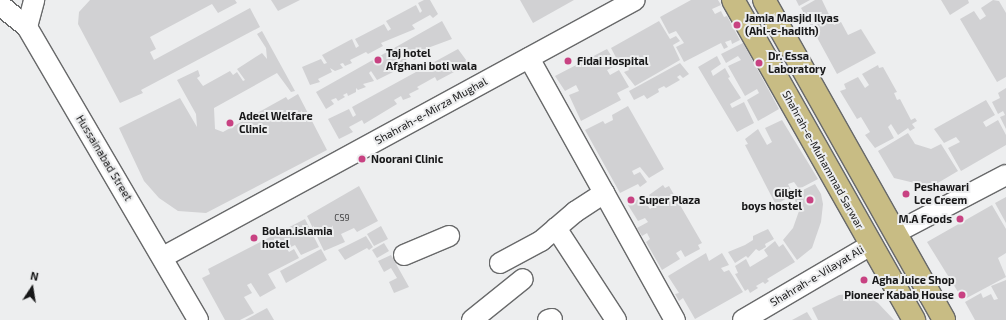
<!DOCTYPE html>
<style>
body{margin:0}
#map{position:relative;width:1006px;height:320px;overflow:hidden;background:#edeeef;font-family:"Exo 2",sans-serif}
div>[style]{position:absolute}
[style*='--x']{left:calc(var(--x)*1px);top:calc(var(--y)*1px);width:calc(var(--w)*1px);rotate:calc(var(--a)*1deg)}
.building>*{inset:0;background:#d1d1d3}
.roads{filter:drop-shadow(1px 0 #68696a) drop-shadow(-1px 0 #68696a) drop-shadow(0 1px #68696a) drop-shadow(0 -1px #68696a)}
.minor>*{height:20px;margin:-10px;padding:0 10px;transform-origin:10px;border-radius:10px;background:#fff}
.major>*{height:22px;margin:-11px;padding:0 11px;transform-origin:11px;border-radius:11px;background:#c8bc84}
.dots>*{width:11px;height:11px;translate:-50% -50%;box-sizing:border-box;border:2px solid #edeeef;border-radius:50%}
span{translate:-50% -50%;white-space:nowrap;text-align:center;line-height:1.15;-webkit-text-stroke:4px #edeeef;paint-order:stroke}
.number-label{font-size:9px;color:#464647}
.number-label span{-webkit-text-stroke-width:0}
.poi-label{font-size:11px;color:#171718;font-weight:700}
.left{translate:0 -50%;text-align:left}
.right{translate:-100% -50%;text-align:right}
.street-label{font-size:11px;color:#171718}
.north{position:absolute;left:12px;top:268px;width:40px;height:40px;-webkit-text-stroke:3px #edeeef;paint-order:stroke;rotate:12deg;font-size:11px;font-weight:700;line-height:16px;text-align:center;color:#171718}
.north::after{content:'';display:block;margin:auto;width:14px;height:18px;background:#171718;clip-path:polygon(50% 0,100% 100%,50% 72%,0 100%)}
</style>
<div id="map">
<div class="building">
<i style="clip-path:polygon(90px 0,235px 0,237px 3px,218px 13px,212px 4px,150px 37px,156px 49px,150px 52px,154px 60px,250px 8px,260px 27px,141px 90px,143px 93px,120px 103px,78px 24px,79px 12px)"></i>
<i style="clip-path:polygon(271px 0,300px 0,278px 11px)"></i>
<i style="clip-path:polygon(424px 0,430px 0,438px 14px,433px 18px,430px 15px,412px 25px,415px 29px,381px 43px,383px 46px,368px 54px,366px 52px,350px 60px,352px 63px,345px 66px,343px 63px,340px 64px,343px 68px,335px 71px,330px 68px,332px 72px,318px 79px,320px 82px,310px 85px,302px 67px,321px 59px,324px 64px,327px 63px,322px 55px,352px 39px,356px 48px,359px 46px,355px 39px,384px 24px,388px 31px,391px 29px,386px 21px,416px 5px,420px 13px,422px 11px,418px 3px)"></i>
<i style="clip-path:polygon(520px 0,574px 0,533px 23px)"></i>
<i style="clip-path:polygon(691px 0,718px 0,721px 5px,712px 9px,715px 14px,721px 11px,724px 17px,727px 16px,740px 40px,732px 44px,731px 40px,725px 42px,728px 47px,724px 49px,721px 43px,684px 62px,676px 47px,684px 43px,676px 31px,669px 34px,660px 17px)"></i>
<i style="clip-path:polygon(796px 0,810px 0,799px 6px)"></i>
<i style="clip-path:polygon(815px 0,822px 0,834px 25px,841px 22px,848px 35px,861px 29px,876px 53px,837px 74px,801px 8px)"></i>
<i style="clip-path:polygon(941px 0,968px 0,969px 3px,950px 15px)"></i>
<i style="clip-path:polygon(993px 0,999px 1px,1006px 13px,1006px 77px,997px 82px,960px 19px,974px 11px,980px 20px,986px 16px,981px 8px)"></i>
<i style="clip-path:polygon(442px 21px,452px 39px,425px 49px,428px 51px,414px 60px,411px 56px,406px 59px,408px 63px,393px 67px,395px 71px,377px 80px,371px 71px,369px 73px,374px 81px,363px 84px,366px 87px,358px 90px,356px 88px,356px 92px,348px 96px,347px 93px,343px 95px,345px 97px,338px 101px,336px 98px,331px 100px,334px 104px,326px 109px,316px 92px)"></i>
<i style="clip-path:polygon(659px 21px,670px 39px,676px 36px,680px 41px,673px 45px,680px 60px,635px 86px,624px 72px,629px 70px,625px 62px,620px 65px,611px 48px)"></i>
<i style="clip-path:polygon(262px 31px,295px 91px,291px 92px,277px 73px,214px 108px,215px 129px,223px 132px,286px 97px,288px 100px,298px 94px,327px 150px,206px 213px,178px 211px,159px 198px,144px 181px,119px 128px,180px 98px,197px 127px,196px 114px,177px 80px,198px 70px,200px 76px,197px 78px,203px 86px,230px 71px,233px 75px,237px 72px,243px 81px,245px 80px,237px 69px,262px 53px,267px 59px,266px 48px,257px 34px)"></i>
<i style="clip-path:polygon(743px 43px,779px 109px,758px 121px,747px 100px,759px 93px,757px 89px,745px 96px,728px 66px,741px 60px,738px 56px,726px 63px,721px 54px)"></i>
<i style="clip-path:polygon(458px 49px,469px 64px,437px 81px,435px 77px,417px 87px,419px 89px,409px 94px,411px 97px,403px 100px,401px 96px,394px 100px,397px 104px,364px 124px,362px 120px,349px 127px,353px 132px,339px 139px,328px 119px,349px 109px,353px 117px,356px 115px,352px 107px)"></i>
<i style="clip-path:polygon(607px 49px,617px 65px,607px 70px,610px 75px,619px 70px,629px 87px,617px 93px,621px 100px,581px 121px,569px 95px,579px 91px,576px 85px,565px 91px,555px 76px)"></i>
<i style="clip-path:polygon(717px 56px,721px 64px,711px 71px,713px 76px,725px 68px,730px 77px,728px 78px,741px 98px,730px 104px,732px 108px,744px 102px,754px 123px,737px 132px,698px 67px)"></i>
<i style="clip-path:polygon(680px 63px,689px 74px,683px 78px,680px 75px,677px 77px,680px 80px,666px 88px,664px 86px,658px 89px,659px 92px,647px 99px,644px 95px,634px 100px,629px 91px)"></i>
<i style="clip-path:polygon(878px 65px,879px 68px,883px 67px,897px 92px,894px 93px,897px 100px,900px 99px,911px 120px,915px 118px,917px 121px,912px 124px,915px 128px,910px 131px,908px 128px,898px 135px,891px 124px,888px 127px,894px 138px,875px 148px,865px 135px,870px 132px,861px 117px,857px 119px,840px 91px,846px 89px,844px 84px,858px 77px,865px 88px,869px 85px,862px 74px)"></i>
<i style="clip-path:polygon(1006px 88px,1006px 129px,1000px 117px,1005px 115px,1003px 111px,998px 114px,992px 102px,1000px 98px,998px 93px)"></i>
<i style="clip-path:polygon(986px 100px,995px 115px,983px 122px,986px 127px,998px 120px,1006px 135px,1006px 145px,961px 171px,948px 148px,960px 142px,956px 137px,944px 143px,934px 129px)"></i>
<i style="clip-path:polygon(628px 106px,664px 169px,649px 178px,640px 167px,632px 171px,634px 175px,640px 172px,647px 182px,640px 187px,638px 184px,620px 193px,585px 130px,603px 121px,605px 124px,613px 120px,612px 115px)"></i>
<i style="clip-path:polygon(782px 120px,818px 179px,799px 189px,794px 182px,788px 184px,793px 194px,776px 205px,745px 145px,748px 144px,745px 139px,758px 129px,767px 145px,772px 142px,765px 128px)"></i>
<i style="clip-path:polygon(908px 133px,915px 144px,931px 149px,941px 144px,958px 171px,931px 187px,894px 178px,878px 151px)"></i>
<i style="clip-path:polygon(815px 184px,821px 194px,823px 204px,821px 222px,812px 248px,797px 260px,783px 240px,793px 228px,799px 211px,793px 195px,797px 190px,799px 192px)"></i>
<i style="clip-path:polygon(663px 185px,665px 188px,669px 186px,702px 243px,698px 245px,700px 249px,685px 257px,681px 250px,676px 253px,680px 259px,662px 270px,646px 242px,650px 239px,647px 233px,642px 236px,637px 228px,648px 222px,645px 218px,638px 221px,628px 205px,642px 197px,650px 209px,656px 205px,649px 195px)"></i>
<i style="clip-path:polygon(359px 186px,378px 221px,357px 232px,354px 228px,341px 234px,345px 242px,324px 251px,307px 216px)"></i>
<i style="clip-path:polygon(1006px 197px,1006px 223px,995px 203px)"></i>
<i style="clip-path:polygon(992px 205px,1006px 229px,1006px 253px,998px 258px,1006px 277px,963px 300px,927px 242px)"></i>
<i style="clip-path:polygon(305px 219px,319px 247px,301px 255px,295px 245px,287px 249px,289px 252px,294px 249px,299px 258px,268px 274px,276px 288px,260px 297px,251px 283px,247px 285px,252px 293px,244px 297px,254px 313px,240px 320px,225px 320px,202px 278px,210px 274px,208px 269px)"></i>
<i style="clip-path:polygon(381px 226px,388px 239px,374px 246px,367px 234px)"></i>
<i style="clip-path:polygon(768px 229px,774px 239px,765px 244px,766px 247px,759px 251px,756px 249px,748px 258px,746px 256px,735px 263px,728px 252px,745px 245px,753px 240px,753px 236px)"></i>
<i style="clip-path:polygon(366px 236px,373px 247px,369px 250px,367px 248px,345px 260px,338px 250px)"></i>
<i style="clip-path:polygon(775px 241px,779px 247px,783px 244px,795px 262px,767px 279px,769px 281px,765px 284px,763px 282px,756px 286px,758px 288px,750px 293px,748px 289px,745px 291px,735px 274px,738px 273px,735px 266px,746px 259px,750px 267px,768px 256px,764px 250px)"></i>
<i style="clip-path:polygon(384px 243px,389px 251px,377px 258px,372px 250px)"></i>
<i style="clip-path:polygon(321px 249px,327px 260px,286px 283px,280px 271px)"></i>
<i style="clip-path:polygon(706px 253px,709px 261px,722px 253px,729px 265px,721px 268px,724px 272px,729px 270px,743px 292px,695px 319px,683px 298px,679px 301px,675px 294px,679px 293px,668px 276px)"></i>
<i style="clip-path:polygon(391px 255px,409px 287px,394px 293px,389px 282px,397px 278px,391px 268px,384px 272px,378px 261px)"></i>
<i style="clip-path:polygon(1006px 280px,1006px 320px,975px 320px,965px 302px,981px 293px,983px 298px,991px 294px,994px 300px,998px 299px,991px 286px)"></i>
<i style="clip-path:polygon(849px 294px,868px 297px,878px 303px,894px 320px,818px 320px,812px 308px,839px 295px)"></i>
<i style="clip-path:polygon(267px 308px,274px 320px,245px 320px)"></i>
<i style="clip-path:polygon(807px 312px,812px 320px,792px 320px)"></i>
</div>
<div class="roads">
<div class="minor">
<i style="--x:0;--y:5;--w:35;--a:39"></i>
<i style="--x:27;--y:27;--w:339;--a:59.7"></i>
<i style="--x:27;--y:27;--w:28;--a:-75"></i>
<i style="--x:529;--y:58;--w:300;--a:60.9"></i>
<i style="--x:556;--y:228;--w:110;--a:56.9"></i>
<i style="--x:895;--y:233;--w:125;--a:-27.6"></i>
<i style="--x:404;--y:255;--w:49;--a:-22.9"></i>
<i style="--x:163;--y:257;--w:537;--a:-28.57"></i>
<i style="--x:500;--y:263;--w:47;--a:-28.2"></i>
<i style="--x:541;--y:241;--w:45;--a:-40.5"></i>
<i style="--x:575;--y:212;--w:35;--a:-33"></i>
<i style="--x:472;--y:320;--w:65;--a:-38.8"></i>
<i style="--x:548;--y:320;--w:4;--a:-14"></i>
<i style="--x:743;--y:320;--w:148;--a:-30.4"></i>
</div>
<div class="major">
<i style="--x:733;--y:0;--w:368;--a:60.5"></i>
<i style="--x:764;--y:0;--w:367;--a:60.6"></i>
</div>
</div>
<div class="dots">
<i style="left:737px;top:25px;background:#c84282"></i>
<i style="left:378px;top:60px;background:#c84282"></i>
<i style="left:568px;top:61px;background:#c84282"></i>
<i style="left:759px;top:63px;background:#c84282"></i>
<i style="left:230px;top:123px;background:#c84282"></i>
<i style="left:362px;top:159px;background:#c84282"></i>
<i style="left:906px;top:194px;background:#c84282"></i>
<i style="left:631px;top:200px;background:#c84282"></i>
<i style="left:810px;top:200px;background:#c84282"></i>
<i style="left:960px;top:219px;background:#c84282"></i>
<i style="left:254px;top:238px;background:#c84282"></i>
<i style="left:864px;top:280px;background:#c84282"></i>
<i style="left:962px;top:295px;background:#c84282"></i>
</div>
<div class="number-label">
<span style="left:342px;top:218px">CS9</span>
</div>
<div class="poi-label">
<span class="left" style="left:745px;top:25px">Jamia Masjid Ilyas<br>(Ahl-e-hadith)</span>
<span class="left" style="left:386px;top:60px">Taj hotel<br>Afghani boti wala</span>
<span class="left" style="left:768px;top:63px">Dr. Essa<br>Laboratory</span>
<span class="left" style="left:577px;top:61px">Fidai Hospital</span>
<span class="left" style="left:239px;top:123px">Adeel Welfare<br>Clinic</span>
<span class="left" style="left:371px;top:159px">Noorani Clinic</span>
<span class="left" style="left:914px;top:194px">Peshawari<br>Lce Creem</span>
<span class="right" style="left:802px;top:200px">Gilgit<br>boys hostel</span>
<span class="left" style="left:639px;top:200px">Super Plaza</span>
<span class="right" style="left:952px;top:219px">M.A Foods</span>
<span class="left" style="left:262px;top:238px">Bolan.islamia<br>hotel</span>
<span class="left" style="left:872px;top:280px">Agha Juice Shop</span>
<span class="right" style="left:954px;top:295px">Pioneer Kabab House</span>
</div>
<div class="street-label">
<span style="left:431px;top:111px;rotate:-29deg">Shahrah-e-Mirza Mughal</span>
<span style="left:104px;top:158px;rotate:59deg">Hussainabad Street</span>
<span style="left:823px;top:160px;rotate:61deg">Shahrah-e-Muhammad Sarwar</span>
<span style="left:817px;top:276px;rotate:-31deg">Shahrah-e-Vilayat Ali</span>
</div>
<div class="north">N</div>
</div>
